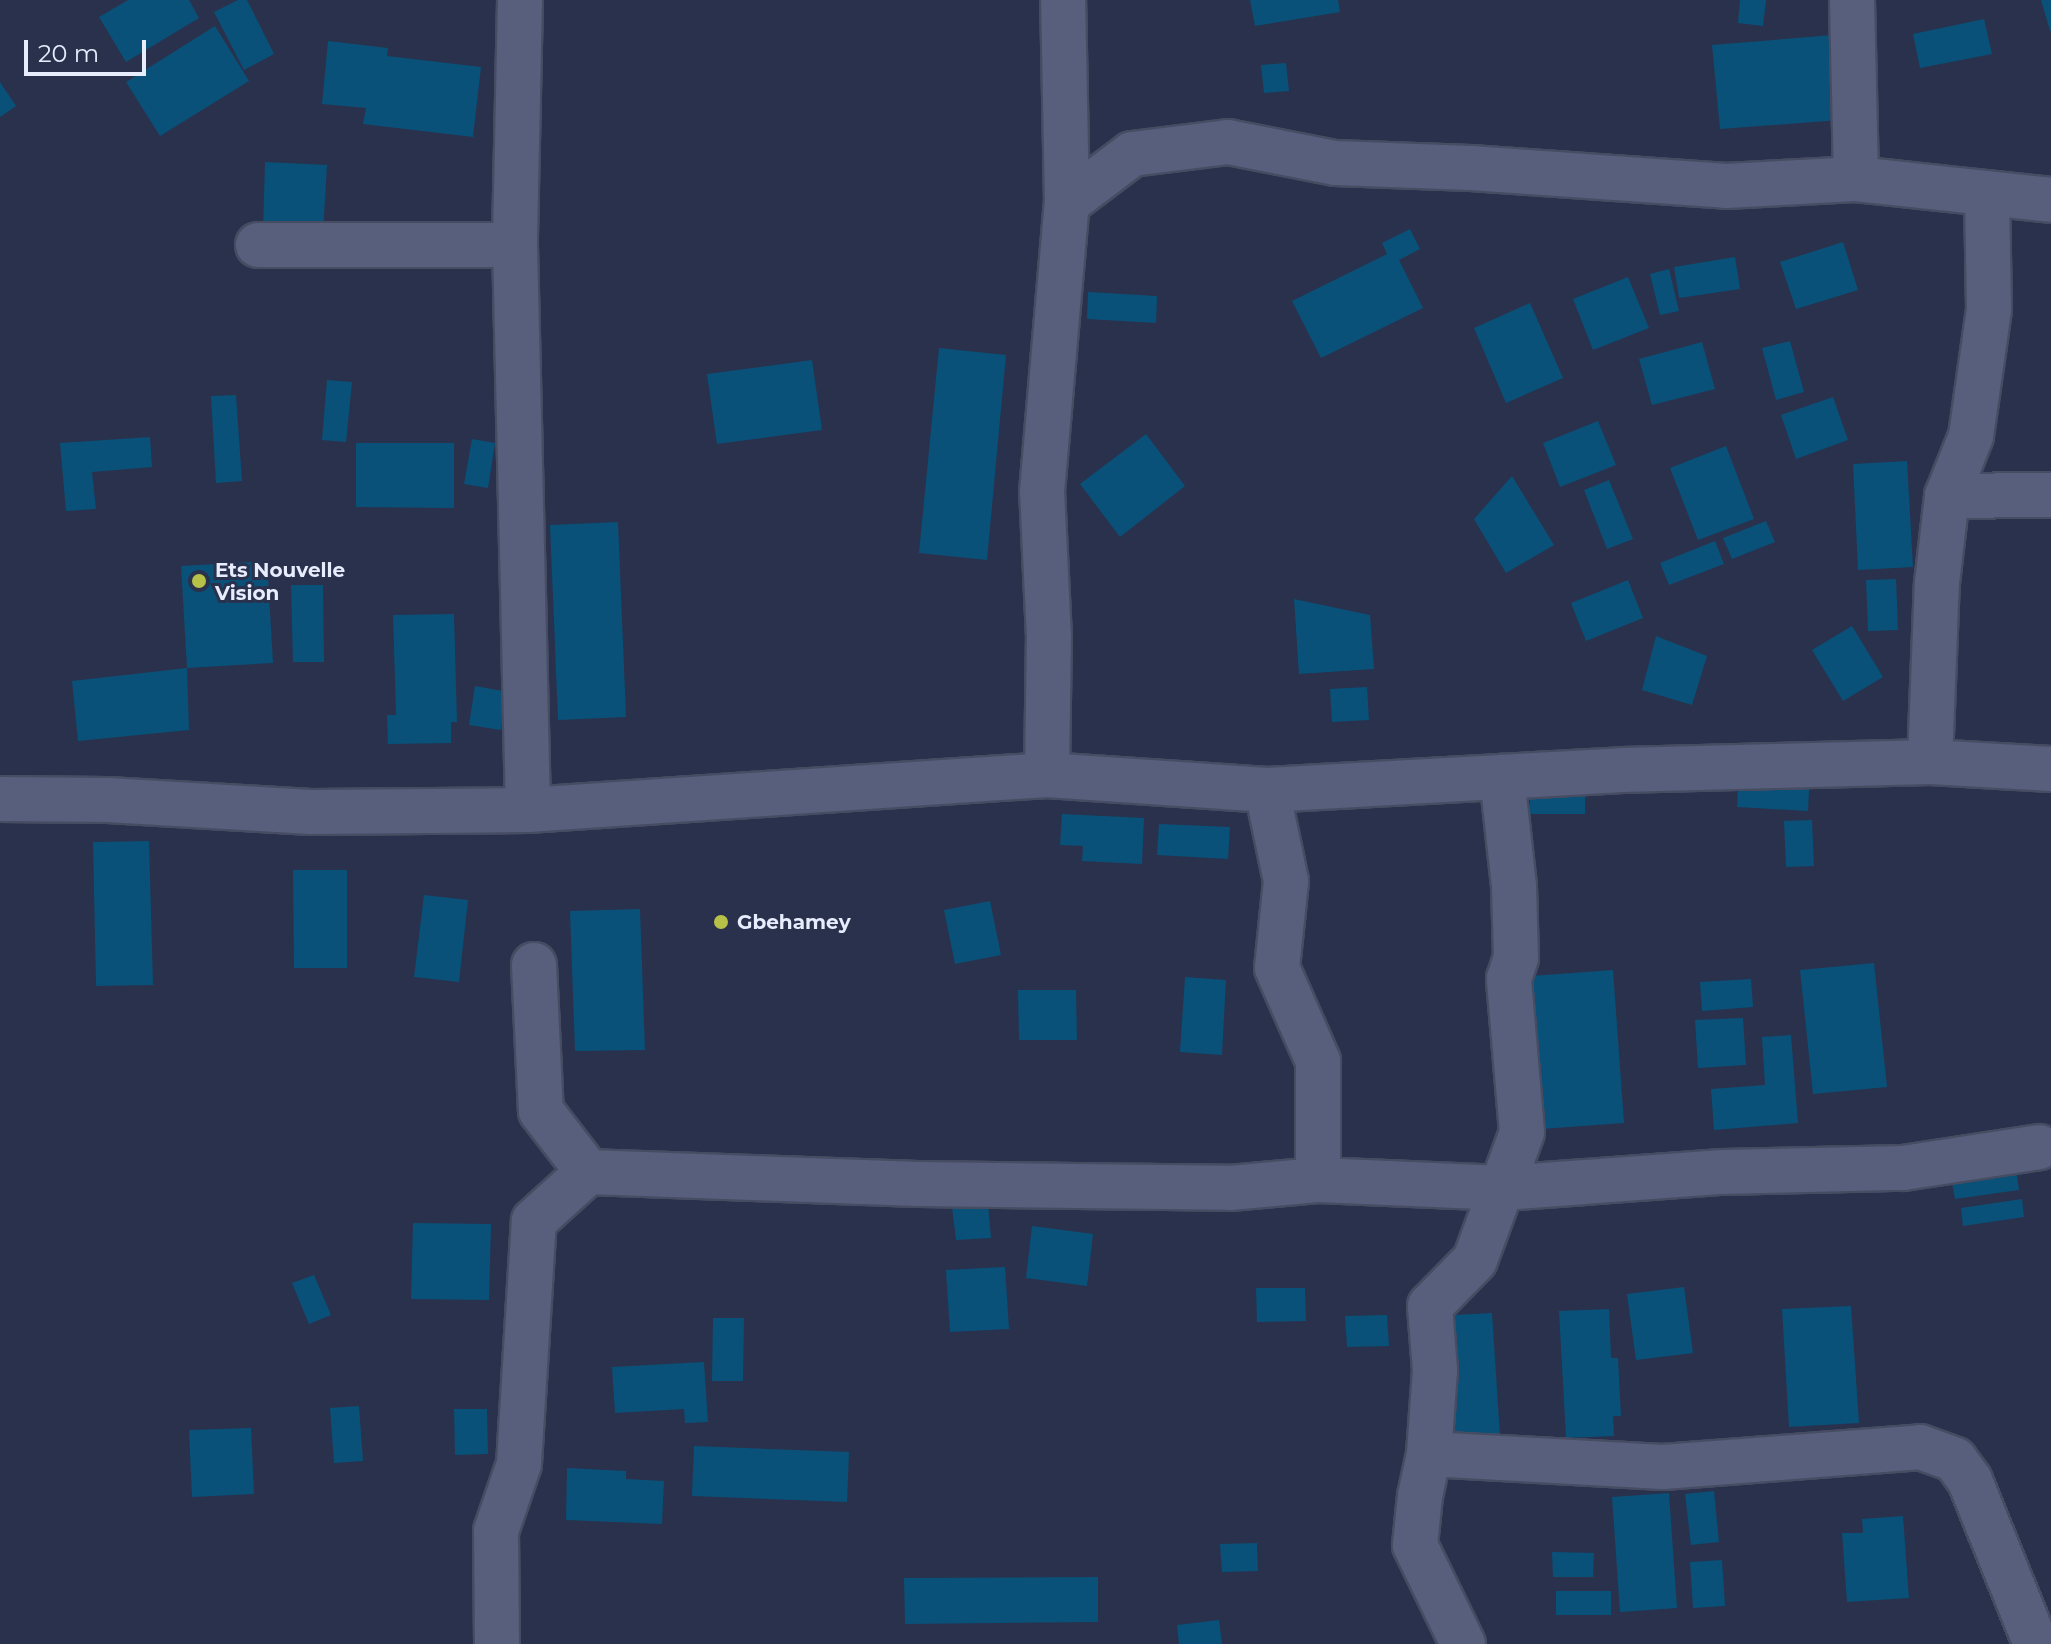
<!DOCTYPE html>
<style>
body{margin:0}
#map{position:relative;width:2051px;height:1644px;overflow:hidden;background:#2a314c;font-family:Montserrat,sans-serif}
div>[style]{position:absolute}
[style*='--x']{left:calc(var(--x)*1px);top:calc(var(--y)*1px);width:calc(var(--w)*1px);rotate:calc(var(--a)*1deg)}
.building>*{inset:0;background:#095179}
.roads{filter:drop-shadow(2px 0 #464c62) drop-shadow(-2px 0 #464c62) drop-shadow(0 2px #464c62) drop-shadow(0 -2px #464c62)}
.minor>*{height:44px;margin:-22px;padding:0 22px;transform-origin:22px;border-radius:22px;background:#575f7d}
.dots>*{width:22px;height:22px;translate:-50% -50%;box-sizing:border-box;border:4px solid #2a314c;border-radius:50%}
span{translate:-50% -50%;white-space:nowrap;text-align:center;line-height:1.15;-webkit-text-stroke:6px #2a314c;paint-order:stroke}
.poi-label{font-size:20px;color:#e8edfe;font-weight:700}
.left{translate:0 -50%;text-align:left}
.scale{position:absolute;left:24px;top:40px;width:122px;height:36px;box-sizing:border-box;border:4px solid #e8edfe;border-top:0;padding-left:10px;font-size:24px;line-height:28px;white-space:nowrap;color:#e8edfe;-webkit-text-stroke:6px #2a314c;paint-order:stroke}
</style>
<div id="map">
<div class="building">
<i style="clip-path:polygon(128px 0,189px 0,199px 18px,126px 62px,99px 17px)"></i>
<i style="clip-path:polygon(238px 0,247px 0,274px 54px,244px 70px,214px 12px)"></i>
<i style="clip-path:polygon(1250px 0,1338px 0,1340px 12px,1255px 26px)"></i>
<i style="clip-path:polygon(1740px 0,1766px 0,1763px 26px,1738px 23px)"></i>
<i style="clip-path:polygon(2041px 0,2051px 0,2051px 31px,2050px 31px)"></i>
<i style="clip-path:polygon(1984px 19px,1992px 54px,1920px 68px,1913px 34px)"></i>
<i style="clip-path:polygon(215px 26px,249px 81px,160px 136px,126px 82px)"></i>
<i style="clip-path:polygon(1833px 35px,1840px 120px,1720px 129px,1712px 45px)"></i>
<i style="clip-path:polygon(328px 41px,388px 48px,387px 56px,481px 67px,473px 137px,363px 124px,366px 108px,322px 104px)"></i>
<i style="clip-path:polygon(1286px 63px,1289px 91px,1264px 93px,1261px 65px)"></i>
<i style="clip-path:polygon(0 82px,16px 106px,0 117px)"></i>
<i style="clip-path:polygon(265px 162px,327px 165px,323px 233px,263px 230px)"></i>
<i style="clip-path:polygon(1410px 229px,1420px 249px,1399px 260px,1423px 308px,1321px 358px,1292px 301px,1387px 254px,1382px 243px)"></i>
<i style="clip-path:polygon(1843px 242px,1858px 290px,1796px 309px,1780px 262px)"></i>
<i style="clip-path:polygon(1735px 257px,1740px 289px,1679px 298px,1674px 267px)"></i>
<i style="clip-path:polygon(1669px 269px,1679px 311px,1660px 315px,1650px 274px)"></i>
<i style="clip-path:polygon(1628px 277px,1649px 328px,1593px 350px,1573px 299px)"></i>
<i style="clip-path:polygon(1088px 292px,1157px 296px,1156px 323px,1087px 319px)"></i>
<i style="clip-path:polygon(1530px 303px,1563px 378px,1506px 403px,1474px 328px)"></i>
<i style="clip-path:polygon(1790px 341px,1804px 392px,1776px 400px,1762px 348px)"></i>
<i style="clip-path:polygon(1702px 342px,1715px 389px,1652px 405px,1639px 359px)"></i>
<i style="clip-path:polygon(939px 348px,1006px 355px,987px 560px,919px 553px)"></i>
<i style="clip-path:polygon(812px 360px,822px 430px,717px 444px,707px 374px)"></i>
<i style="clip-path:polygon(327px 380px,352px 382px,346px 442px,322px 440px)"></i>
<i style="clip-path:polygon(236px 395px,242px 481px,216px 483px,211px 396px)"></i>
<i style="clip-path:polygon(1833px 397px,1848px 440px,1796px 459px,1781px 415px)"></i>
<i style="clip-path:polygon(1598px 421px,1616px 465px,1560px 487px,1543px 443px)"></i>
<i style="clip-path:polygon(1146px 434px,1185px 486px,1120px 537px,1080px 484px)"></i>
<i style="clip-path:polygon(150px 437px,152px 467px,92px 472px,96px 509px,66px 511px,60px 443px)"></i>
<i style="clip-path:polygon(472px 439px,495px 443px,488px 488px,464px 484px)"></i>
<i style="clip-path:polygon(356px 443px,454px 443px,454px 508px,356px 507px)"></i>
<i style="clip-path:polygon(1726px 446px,1754px 519px,1698px 540px,1670px 468px)"></i>
<i style="clip-path:polygon(1907px 461px,1913px 567px,1858px 570px,1853px 464px)"></i>
<i style="clip-path:polygon(1512px 476px,1554px 545px,1506px 573px,1474px 519px)"></i>
<i style="clip-path:polygon(1609px 480px,1633px 539px,1607px 549px,1584px 490px)"></i>
<i style="clip-path:polygon(1766px 521px,1775px 542px,1732px 559px,1723px 538px)"></i>
<i style="clip-path:polygon(618px 522px,626px 717px,558px 720px,550px 525px)"></i>
<i style="clip-path:polygon(1715px 541px,1724px 564px,1669px 585px,1660px 563px)"></i>
<i style="clip-path:polygon(267px 561px,273px 663px,187px 668px,181px 566px)"></i>
<i style="clip-path:polygon(1896px 579px,1898px 630px,1868px 631px,1866px 580px)"></i>
<i style="clip-path:polygon(1628px 580px,1643px 618px,1586px 641px,1571px 603px)"></i>
<i style="clip-path:polygon(291px 585px,323px 585px,324px 662px,293px 662px)"></i>
<i style="clip-path:polygon(1294px 599px,1370px 615px,1374px 669px,1299px 674px)"></i>
<i style="clip-path:polygon(454px 614px,457px 722px,451px 722px,451px 743px,388px 744px,387px 715px,396px 715px,393px 615px)"></i>
<i style="clip-path:polygon(1852px 626px,1883px 677px,1843px 701px,1812px 650px)"></i>
<i style="clip-path:polygon(1656px 636px,1707px 656px,1692px 705px,1642px 690px)"></i>
<i style="clip-path:polygon(187px 668px,189px 730px,78px 741px,72px 681px)"></i>
<i style="clip-path:polygon(475px 686px,508px 692px,501px 730px,469px 725px)"></i>
<i style="clip-path:polygon(1367px 687px,1369px 720px,1332px 722px,1330px 689px)"></i>
<i style="clip-path:polygon(1739px 767px,1810px 771px,1808px 811px,1737px 807px)"></i>
<i style="clip-path:polygon(1530px 778px,1585px 778px,1585px 814px,1530px 814px)"></i>
<i style="clip-path:polygon(1062px 814px,1144px 818px,1142px 864px,1082px 861px,1083px 846px,1060px 845px)"></i>
<i style="clip-path:polygon(1812px 820px,1814px 866px,1786px 867px,1784px 821px)"></i>
<i style="clip-path:polygon(1159px 824px,1230px 827px,1228px 859px,1157px 855px)"></i>
<i style="clip-path:polygon(149px 841px,153px 985px,96px 986px,93px 842px)"></i>
<i style="clip-path:polygon(293px 870px,347px 870px,347px 968px,294px 968px)"></i>
<i style="clip-path:polygon(424px 895px,468px 900px,459px 982px,414px 977px)"></i>
<i style="clip-path:polygon(990px 901px,1001px 955px,955px 964px,944px 910px)"></i>
<i style="clip-path:polygon(640px 909px,645px 1050px,575px 1051px,570px 911px)"></i>
<i style="clip-path:polygon(1874px 963px,1887px 1087px,1813px 1094px,1800px 970px)"></i>
<i style="clip-path:polygon(1613px 970px,1624px 1123px,1528px 1130px,1516px 977px)"></i>
<i style="clip-path:polygon(1185px 977px,1226px 980px,1222px 1055px,1180px 1052px)"></i>
<i style="clip-path:polygon(1751px 979px,1753px 1007px,1702px 1011px,1700px 982px)"></i>
<i style="clip-path:polygon(1018px 990px,1076px 990px,1077px 1040px,1019px 1040px)"></i>
<i style="clip-path:polygon(1743px 1018px,1746px 1065px,1698px 1068px,1695px 1020px)"></i>
<i style="clip-path:polygon(1791px 1035px,1798px 1123px,1714px 1130px,1711px 1089px,1765px 1085px,1762px 1037px)"></i>
<i style="clip-path:polygon(2015px 1163px,2019px 1190px,1955px 1199px,1950px 1172px)"></i>
<i style="clip-path:polygon(2022px 1199px,2024px 1217px,1963px 1226px,1961px 1208px)"></i>
<i style="clip-path:polygon(988px 1204px,991px 1238px,956px 1240px,952px 1207px)"></i>
<i style="clip-path:polygon(413px 1223px,491px 1224px,489px 1300px,411px 1299px)"></i>
<i style="clip-path:polygon(1032px 1226px,1093px 1234px,1087px 1286px,1026px 1278px)"></i>
<i style="clip-path:polygon(1005px 1267px,1009px 1329px,950px 1332px,946px 1270px)"></i>
<i style="clip-path:polygon(314px 1275px,331px 1315px,309px 1324px,292px 1283px)"></i>
<i style="clip-path:polygon(1684px 1287px,1693px 1353px,1636px 1360px,1627px 1294px)"></i>
<i style="clip-path:polygon(1256px 1288px,1305px 1288px,1306px 1321px,1257px 1322px)"></i>
<i style="clip-path:polygon(1851px 1306px,1859px 1423px,1789px 1427px,1782px 1309px)"></i>
<i style="clip-path:polygon(1609px 1309px,1611px 1358px,1618px 1358px,1621px 1416px,1613px 1416px,1614px 1436px,1566px 1438px,1559px 1311px)"></i>
<i style="clip-path:polygon(1492px 1313px,1500px 1436px,1443px 1439px,1435px 1316px)"></i>
<i style="clip-path:polygon(1387px 1315px,1389px 1346px,1347px 1347px,1345px 1316px)"></i>
<i style="clip-path:polygon(713px 1318px,744px 1318px,743px 1381px,712px 1381px)"></i>
<i style="clip-path:polygon(704px 1362px,708px 1422px,685px 1423px,684px 1409px,615px 1413px,612px 1367px)"></i>
<i style="clip-path:polygon(359px 1406px,363px 1461px,334px 1463px,330px 1408px)"></i>
<i style="clip-path:polygon(454px 1409px,487px 1409px,488px 1454px,455px 1455px)"></i>
<i style="clip-path:polygon(251px 1428px,254px 1494px,192px 1497px,189px 1430px)"></i>
<i style="clip-path:polygon(694px 1446px,849px 1452px,847px 1502px,692px 1496px)"></i>
<i style="clip-path:polygon(567px 1468px,626px 1471px,626px 1479px,664px 1481px,662px 1524px,566px 1520px)"></i>
<i style="clip-path:polygon(1714px 1491px,1719px 1542px,1691px 1545px,1685px 1494px)"></i>
<i style="clip-path:polygon(1669px 1493px,1677px 1608px,1620px 1612px,1612px 1497px)"></i>
<i style="clip-path:polygon(1903px 1516px,1909px 1598px,1847px 1602px,1842px 1533px,1863px 1533px,1862px 1519px)"></i>
<i style="clip-path:polygon(1257px 1543px,1258px 1571px,1222px 1572px,1220px 1544px)"></i>
<i style="clip-path:polygon(1552px 1552px,1594px 1553px,1593px 1577px,1553px 1577px)"></i>
<i style="clip-path:polygon(1722px 1560px,1725px 1606px,1693px 1608px,1690px 1562px)"></i>
<i style="clip-path:polygon(1098px 1577px,1098px 1622px,905px 1624px,904px 1578px)"></i>
<i style="clip-path:polygon(1556px 1591px,1611px 1591px,1611px 1615px,1556px 1615px)"></i>
<i style="clip-path:polygon(1219px 1620px,1222px 1644px,1179px 1644px,1177px 1625px)"></i>
</div>
<div class="roads">
<div class="minor">
<i style="--x:520;--y:0;--w:245;--a:91.2"></i>
<i style="--x:515;--y:245;--w:565;--a:88.68"></i>
<i style="--x:1852;--y:0;--w:179;--a:88.7"></i>
<i style="--x:1067;--y:203;--w:81;--a:-37"></i>
<i style="--x:1132;--y:154;--w:97;--a:-7.1"></i>
<i style="--x:1228;--y:142;--w:109;--a:11.1"></i>
<i style="--x:1335;--y:163;--w:136;--a:2.1"></i>
<i style="--x:1471;--y:168;--w:256;--a:4"></i>
<i style="--x:1726;--y:186;--w:130;--a:-3.1"></i>
<i style="--x:1856;--y:179;--w:196;--a:6.1"></i>
<i style="--x:258;--y:245;--w:257;--a:0"></i>
<i style="--x:1947;--y:496;--w:104;--a:-0.6"></i>
<i style="--x:1930;--y:762;--w:179;--a:-87.8"></i>
<i style="--x:1937;--y:583;--w:88;--a:-83.4"></i>
<i style="--x:1947;--y:496;--w:65;--a:-68.2"></i>
<i style="--x:1971;--y:436;--w:128;--a:-81.9"></i>
<i style="--x:1989;--y:309;--w:116;--a:-91"></i>
<i style="--x:1047;--y:775;--w:137;--a:-89.2"></i>
<i style="--x:1049;--y:638;--w:146;--a:-92.7"></i>
<i style="--x:1042;--y:492;--w:290;--a:-85.1"></i>
<i style="--x:1067;--y:203;--w:203;--a:-91.1"></i>
<i style="--x:1267;--y:790;--w:93;--a:78.2"></i>
<i style="--x:1286;--y:881;--w:87;--a:95.9"></i>
<i style="--x:1277;--y:968;--w:102;--a:66.2"></i>
<i style="--x:1318;--y:1061;--w:119;--a:90"></i>
<i style="--x:0;--y:799;--w:108;--a:0.5"></i>
<i style="--x:108;--y:800;--w:203;--a:3.4"></i>
<i style="--x:311;--y:812;--w:217;--a:-0.5"></i>
<i style="--x:528;--y:810;--w:520;--a:-3.86"></i>
<i style="--x:1047;--y:775;--w:221;--a:3.9"></i>
<i style="--x:1267;--y:790;--w:356;--a:-3.2"></i>
<i style="--x:1622;--y:770;--w:308;--a:-1.5"></i>
<i style="--x:1930;--y:762;--w:121;--a:3.3"></i>
<i style="--x:534;--y:965;--w:146;--a:87.3"></i>
<i style="--x:541;--y:1111;--w:77;--a:52.4"></i>
<i style="--x:588;--y:1172;--w:330;--a:2.1"></i>
<i style="--x:918;--y:1184;--w:312;--a:0.7"></i>
<i style="--x:1230;--y:1188;--w:88;--a:-5.2"></i>
<i style="--x:1318;--y:1180;--w:185;--a:2.5"></i>
<i style="--x:1503;--y:1188;--w:220;--a:-4.2"></i>
<i style="--x:1722;--y:1172;--w:182;--a:-1.3"></i>
<i style="--x:1904;--y:1168;--w:137;--a:-8.8"></i>
<i style="--x:1429;--y:1454;--w:234;--a:3.2"></i>
<i style="--x:1663;--y:1467;--w:258;--a:-4.4"></i>
<i style="--x:1920;--y:1447;--w:37;--a:20"></i>
<i style="--x:1955;--y:1460;--w:26;--a:54"></i>
<i style="--x:1970;--y:1481;--w:176;--a:68"></i>
<i style="--x:497;--y:1644;--w:113;--a:-90.5"></i>
<i style="--x:496;--y:1531;--w:71;--a:-71.1"></i>
<i style="--x:519;--y:1464;--w:243;--a:-86.5"></i>
<i style="--x:534;--y:1221;--w:73;--a:-42.2"></i>
<i style="--x:1463;--y:1644;--w:110;--a:-115.9"></i>
<i style="--x:1415;--y:1545;--w:49;--a:-84.2"></i>
<i style="--x:1420;--y:1496;--w:43;--a:-77.9"></i>
<i style="--x:1429;--y:1454;--w:84;--a:-85.9"></i>
<i style="--x:1435;--y:1370;--w:64;--a:-94.5"></i>
<i style="--x:1430;--y:1306;--w:64;--a:-45.6"></i>
<i style="--x:1475;--y:1260;--w:136;--a:-69.8"></i>
<i style="--x:1522;--y:1132;--w:154;--a:-94.9"></i>
<i style="--x:1509;--y:979;--w:22;--a:-72"></i>
<i style="--x:1516;--y:958;--w:72;--a:-91.6"></i>
<i style="--x:1514;--y:886;--w:110;--a:-96.3"></i>
</div>
</div>
<div class="dots">
<i style="left:199px;top:581px;background:#b7c148"></i>
<i style="left:721px;top:922px;background:#b7c148"></i>
</div>
<div class="poi-label">
<span class="left" style="left:215px;top:582px">Ets Nouvelle<br>Vision</span>
<span class="left" style="left:737px;top:922px">Gbehamey</span>
</div>
<div class="scale">20 m</div>
</div>
